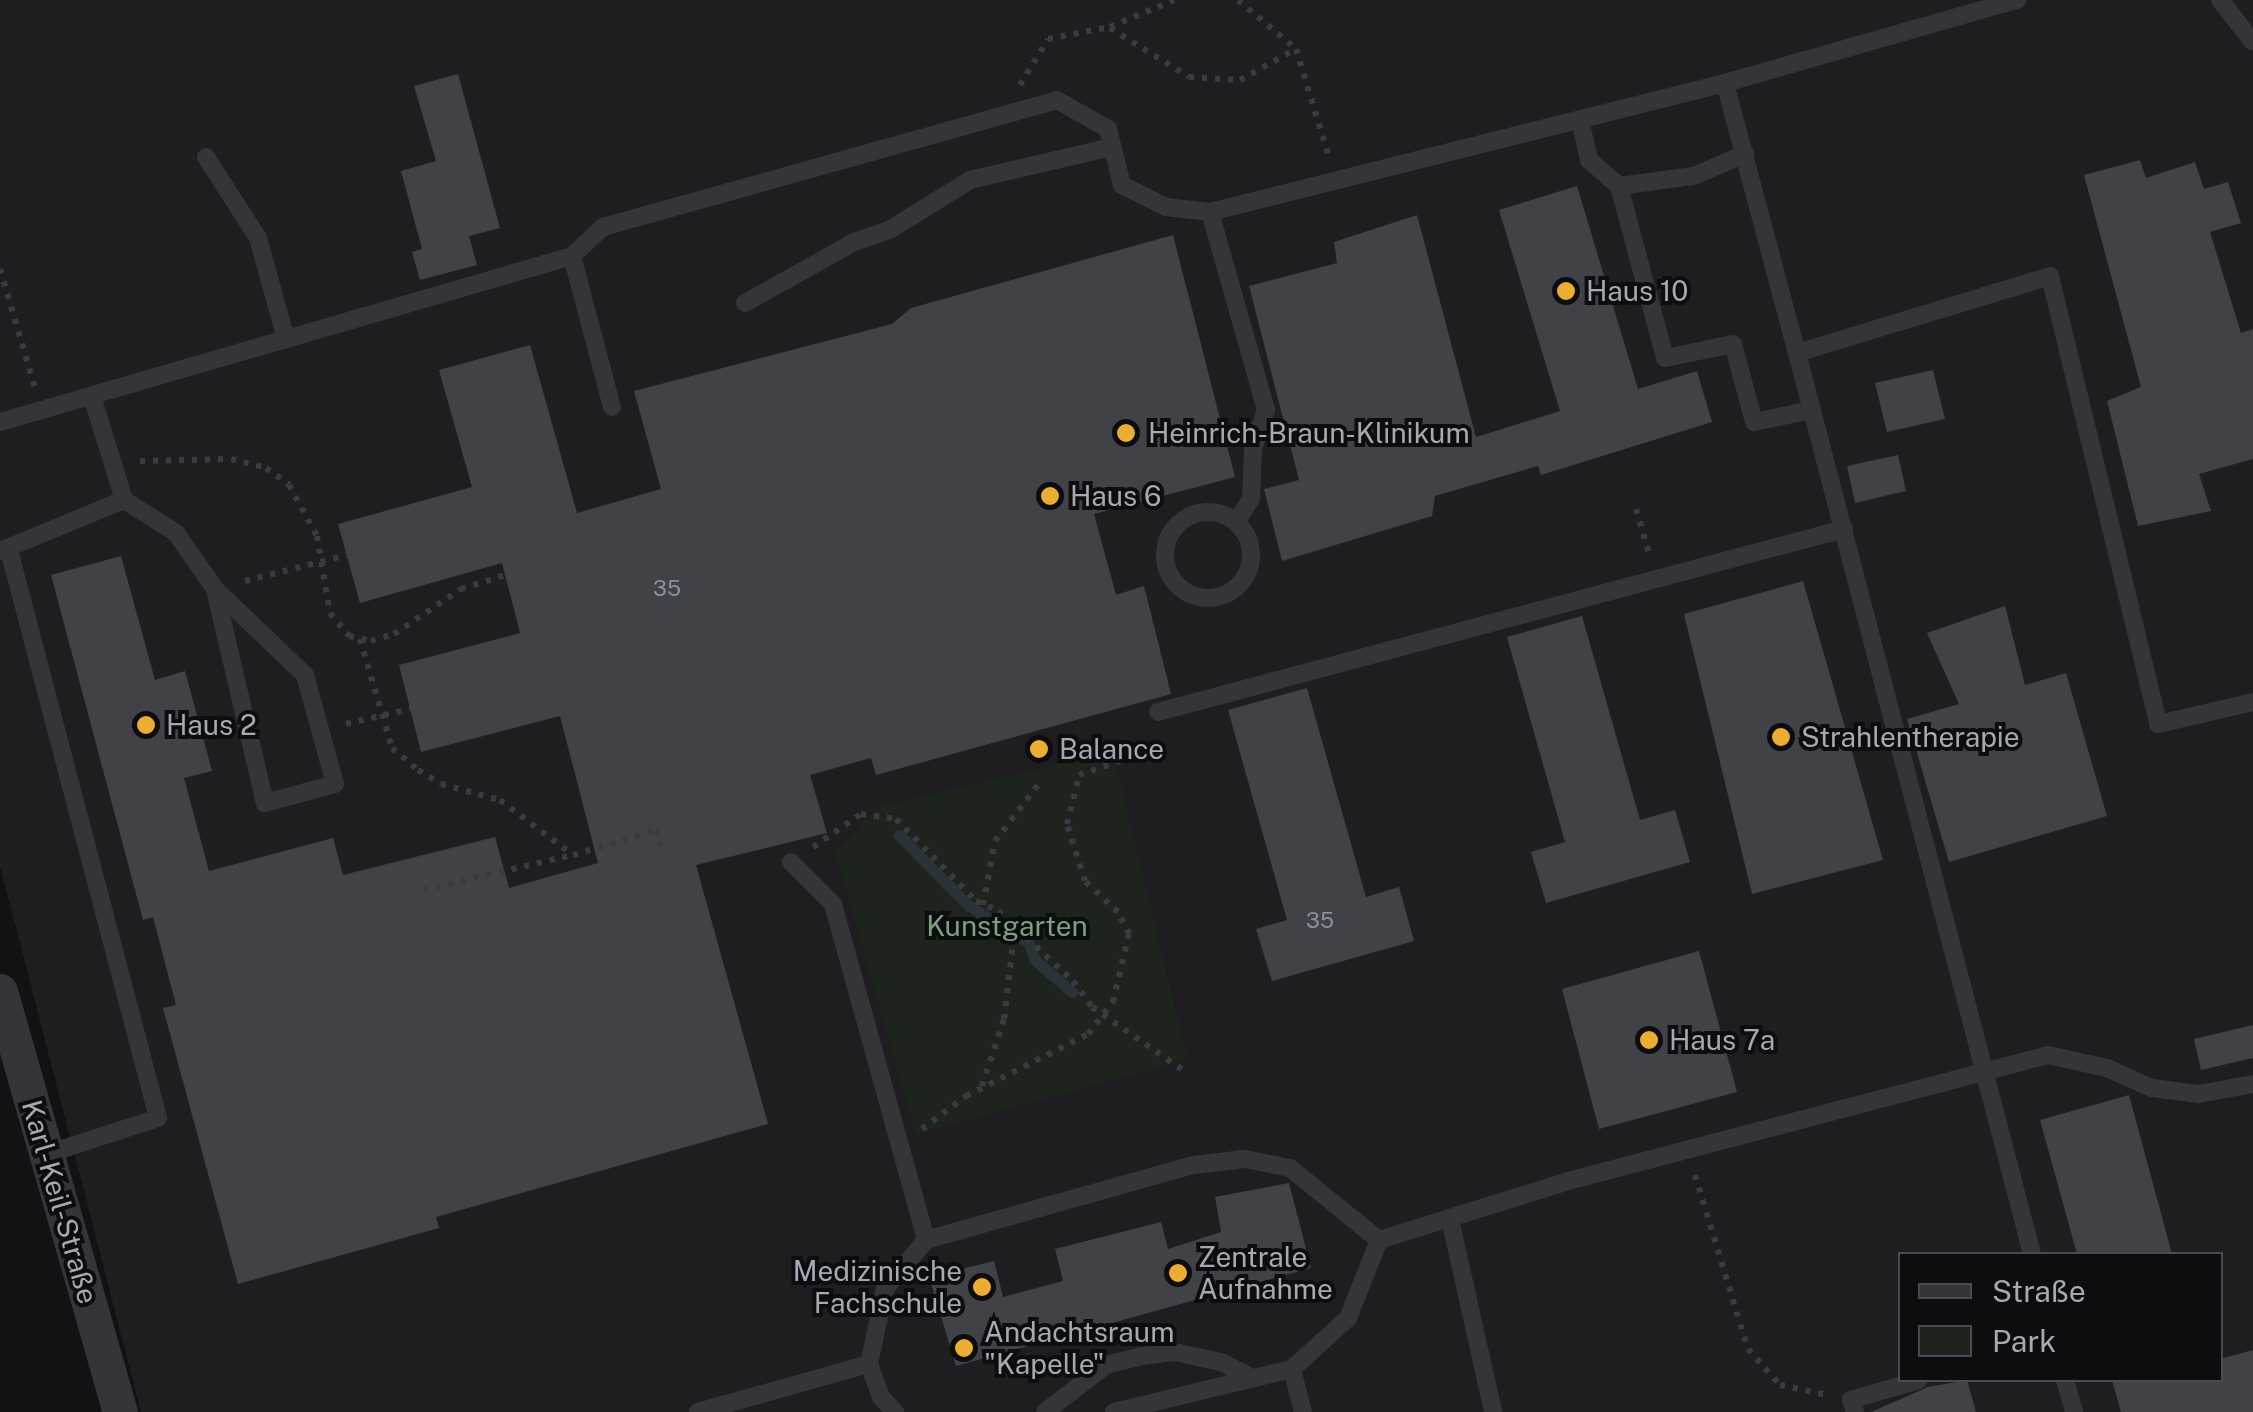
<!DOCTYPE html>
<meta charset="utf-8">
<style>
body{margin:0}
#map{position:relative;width:2253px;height:1412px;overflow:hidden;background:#121214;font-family:"Public Sans",sans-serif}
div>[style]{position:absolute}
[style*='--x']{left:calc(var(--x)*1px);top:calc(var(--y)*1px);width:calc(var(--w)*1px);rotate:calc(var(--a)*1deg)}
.built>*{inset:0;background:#1e1e21}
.green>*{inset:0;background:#1d241e}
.stream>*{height:11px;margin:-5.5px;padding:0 5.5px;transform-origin:5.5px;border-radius:5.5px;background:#2b3339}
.building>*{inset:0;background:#414247}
.path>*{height:6px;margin-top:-3px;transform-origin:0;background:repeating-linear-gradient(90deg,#3a3b40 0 5px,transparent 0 13px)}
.lane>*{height:18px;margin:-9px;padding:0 9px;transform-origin:9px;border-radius:9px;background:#343439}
.lane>.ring{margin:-9px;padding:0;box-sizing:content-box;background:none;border:18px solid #343439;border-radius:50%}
.street>*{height:35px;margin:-17.5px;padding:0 17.5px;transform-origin:17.5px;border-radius:17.5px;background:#343439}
.dots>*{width:28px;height:28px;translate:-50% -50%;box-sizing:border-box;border:5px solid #0d0d0f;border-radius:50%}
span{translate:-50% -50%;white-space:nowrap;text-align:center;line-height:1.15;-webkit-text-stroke:8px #0d0d0f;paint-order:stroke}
.number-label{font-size:22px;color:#8b8f99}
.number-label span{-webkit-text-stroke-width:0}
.poi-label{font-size:28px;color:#a4a9b4}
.left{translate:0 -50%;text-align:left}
.right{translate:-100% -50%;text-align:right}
.park-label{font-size:28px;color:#7c9f7e}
.street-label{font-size:28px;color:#a4a9b4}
.legend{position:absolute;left:1898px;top:1252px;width:325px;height:130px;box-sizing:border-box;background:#0d0d0f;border:2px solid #494b51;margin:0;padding:12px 18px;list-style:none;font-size:30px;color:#a4a9b4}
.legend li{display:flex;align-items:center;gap:20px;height:50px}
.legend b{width:50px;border:2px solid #494b51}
</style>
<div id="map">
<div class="built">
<i style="clip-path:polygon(evenodd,0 0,2253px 0,2253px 1412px,141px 1412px,0 866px,0 0,1900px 1254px,2220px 1254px,2220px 1380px,1900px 1380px,1900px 1254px)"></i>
</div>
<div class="green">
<i style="clip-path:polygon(1113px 752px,1188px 1060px,916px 1134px,835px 851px,879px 806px)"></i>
</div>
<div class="stream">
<i style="--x:899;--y:835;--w:98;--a:45.4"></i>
<i style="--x:968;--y:905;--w:72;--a:31.9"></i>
<i style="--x:1029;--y:943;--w:18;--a:71"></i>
<i style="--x:1035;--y:960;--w:49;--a:40.9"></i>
</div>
<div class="building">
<i style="clip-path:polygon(458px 74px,500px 228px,469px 236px,477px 265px,420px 280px,412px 252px,422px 249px,401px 171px,436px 161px,414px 86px)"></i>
<i style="clip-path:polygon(2140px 160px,2146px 178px,2195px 162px,2204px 189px,2228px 182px,2241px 223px,2210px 232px,2241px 333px,2253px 329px,2253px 459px,2199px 474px,2211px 511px,2138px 526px,2107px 401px,2141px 387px,2084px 175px)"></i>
<i style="clip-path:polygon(1577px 186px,1638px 389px,1697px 371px,1712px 422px,1541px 475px,1538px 466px,1435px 496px,1432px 516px,1282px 561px,1264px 489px,1299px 480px,1249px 286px,1337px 263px,1334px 242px,1417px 215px,1476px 437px,1560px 411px,1499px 210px)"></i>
<i style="clip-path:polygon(1173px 235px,1235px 477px,1094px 514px,1116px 595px,1144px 586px,1171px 694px,876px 775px,871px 758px,810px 775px,827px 833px,696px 865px,768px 1124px,436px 1217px,439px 1228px,238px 1284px,163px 1008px,176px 1005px,153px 917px,143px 920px,51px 575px,121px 556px,155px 680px,185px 671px,212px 771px,184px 778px,209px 871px,333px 838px,343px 875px,495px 837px,509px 888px,598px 863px,560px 716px,421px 752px,399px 665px,520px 633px,502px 563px,360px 603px,338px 524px,472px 487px,439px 370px,530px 345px,577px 513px,661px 489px,634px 391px,892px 324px,911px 308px)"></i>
<i style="clip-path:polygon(1933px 370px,1945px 419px,1887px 432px,1875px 383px)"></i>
<i style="clip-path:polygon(1898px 455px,1906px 491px,1855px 503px,1847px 466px)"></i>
<i style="clip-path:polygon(1803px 581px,1883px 860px,1752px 894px,1684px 614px)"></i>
<i style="clip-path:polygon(2005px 606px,2025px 685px,2066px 673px,2107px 816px,1949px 862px,1907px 719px,1959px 704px,1927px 633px)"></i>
<i style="clip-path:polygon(1582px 616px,1640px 820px,1675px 810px,1690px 862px,1546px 903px,1531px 852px,1565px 842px,1507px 637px)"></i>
<i style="clip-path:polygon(1307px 688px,1366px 897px,1399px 887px,1414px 941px,1272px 981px,1256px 929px,1287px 920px,1228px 710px)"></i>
<i style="clip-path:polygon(1699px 951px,1737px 1092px,1599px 1129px,1562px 989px)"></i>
<i style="clip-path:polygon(2253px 1025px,2253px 1058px,2201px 1070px,2194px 1039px)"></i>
<i style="clip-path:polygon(2129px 1095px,2172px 1254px,2077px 1254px,2040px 1120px)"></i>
<i style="clip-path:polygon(1289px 1183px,1311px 1268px,956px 1366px,929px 1277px,994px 1261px,1003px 1297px,1063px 1281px,1055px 1249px,1161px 1222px,1168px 1249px,1221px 1232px,1215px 1197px)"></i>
<i style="clip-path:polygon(2253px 1350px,2253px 1412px,2121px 1412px,2112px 1380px,2220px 1380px,2220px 1359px)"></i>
<i style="clip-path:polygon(1967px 1380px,1976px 1412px,1871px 1412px,1928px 1387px)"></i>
</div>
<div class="path">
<i style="--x:1238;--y:0;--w:76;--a:40.2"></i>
<i style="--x:1296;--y:49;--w:113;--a:73"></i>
<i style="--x:1110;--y:28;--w:93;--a:31.8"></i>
<i style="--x:1189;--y:77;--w:51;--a:3.4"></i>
<i style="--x:1240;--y:80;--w:64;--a:-29"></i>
<i style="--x:1020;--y:85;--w:54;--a:-58.7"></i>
<i style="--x:1048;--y:39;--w:63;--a:-11"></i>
<i style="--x:1110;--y:27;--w:69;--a:-22.9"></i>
<i style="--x:0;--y:269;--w:124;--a:73.6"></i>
<i style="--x:140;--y:461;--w:91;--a:-1.3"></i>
<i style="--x:231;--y:459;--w:36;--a:14"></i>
<i style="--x:266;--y:468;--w:29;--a:36"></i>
<i style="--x:289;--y:485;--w:58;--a:61.2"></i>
<i style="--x:317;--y:536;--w:78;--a:80.4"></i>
<i style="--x:330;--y:613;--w:30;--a:50"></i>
<i style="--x:349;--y:636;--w:23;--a:13"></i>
<i style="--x:371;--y:641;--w:24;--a:-17"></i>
<i style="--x:394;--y:634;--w:81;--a:-33.9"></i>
<i style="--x:461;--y:589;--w:46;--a:-17.7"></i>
<i style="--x:1636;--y:509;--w:50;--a:73.7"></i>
<i style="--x:245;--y:581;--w:105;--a:-14.3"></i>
<i style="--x:360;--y:639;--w:114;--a:73.6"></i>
<i style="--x:392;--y:748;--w:34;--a:40"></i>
<i style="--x:418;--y:770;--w:27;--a:31"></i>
<i style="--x:441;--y:784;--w:61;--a:15.2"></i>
<i style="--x:500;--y:800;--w:91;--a:37"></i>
<i style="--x:573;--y:855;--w:88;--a:-16.6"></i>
<i style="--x:657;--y:830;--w:16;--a:76"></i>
<i style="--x:346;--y:724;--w:66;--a:-13.2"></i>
<i style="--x:813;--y:847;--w:58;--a:-34.5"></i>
<i style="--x:861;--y:814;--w:35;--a:8"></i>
<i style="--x:896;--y:819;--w:115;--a:45.7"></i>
<i style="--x:976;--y:901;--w:24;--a:24"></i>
<i style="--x:998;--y:911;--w:103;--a:43"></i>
<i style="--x:1073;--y:981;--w:32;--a:54"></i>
<i style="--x:1092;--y:1007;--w:116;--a:34.8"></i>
<i style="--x:423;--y:890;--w:153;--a:-13.2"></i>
<i style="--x:983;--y:905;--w:65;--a:-79.4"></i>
<i style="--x:995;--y:841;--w:71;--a:-52.5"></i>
<i style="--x:982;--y:1086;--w:71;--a:-71.8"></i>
<i style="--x:1004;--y:1019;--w:94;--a:-83.3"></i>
<i style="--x:922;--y:1129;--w:55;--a:-36.9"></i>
<i style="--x:966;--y:1096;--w:137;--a:-26.9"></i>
<i style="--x:1088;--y:1034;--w:41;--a:-52"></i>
<i style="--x:1113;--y:1002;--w:70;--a:-76.8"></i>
<i style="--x:1129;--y:934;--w:25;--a:-117"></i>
<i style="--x:1118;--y:912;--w:45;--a:-136.8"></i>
<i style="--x:1085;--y:881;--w:60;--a:-107.5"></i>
<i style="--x:1067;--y:824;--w:50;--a:-76.2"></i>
<i style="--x:1079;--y:775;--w:52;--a:-19.1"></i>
<i style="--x:1695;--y:1175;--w:182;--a:73.1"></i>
<i style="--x:1748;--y:1349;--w:48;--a:48.4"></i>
<i style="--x:1780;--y:1385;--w:48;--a:12"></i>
</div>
<div class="lane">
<i style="--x:2220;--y:0;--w:53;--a:51.8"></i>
<i style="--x:1725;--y:83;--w:304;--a:-15.9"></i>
<i style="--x:1580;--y:120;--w:41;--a:77.3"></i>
<i style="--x:1589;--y:160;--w:40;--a:41"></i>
<i style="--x:1619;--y:186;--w:76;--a:-7.6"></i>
<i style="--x:1694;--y:176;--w:56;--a:-23.3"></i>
<i style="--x:206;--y:157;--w:96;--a:57.3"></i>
<i style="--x:258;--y:238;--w:105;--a:74.5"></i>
<i style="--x:1619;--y:186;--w:178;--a:75"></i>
<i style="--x:1665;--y:358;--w:69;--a:-11.6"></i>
<i style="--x:1733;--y:344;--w:81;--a:74.9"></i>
<i style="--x:1754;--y:422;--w:59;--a:-11.7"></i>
<i style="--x:1210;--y:212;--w:206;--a:74.2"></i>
<i style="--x:1266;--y:410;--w:41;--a:108.4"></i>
<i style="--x:1253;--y:449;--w:50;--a:92.3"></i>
<i style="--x:1251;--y:499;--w:27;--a:123"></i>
<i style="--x:572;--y:256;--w:156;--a:75.2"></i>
<i style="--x:745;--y:303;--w:125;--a:-29.2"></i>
<i style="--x:854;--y:242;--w:39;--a:-19"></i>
<i style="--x:891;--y:229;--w:93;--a:-31.8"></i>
<i style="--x:970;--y:180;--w:146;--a:-13.1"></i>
<i style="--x:1797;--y:353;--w:931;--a:75.38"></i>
<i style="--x:0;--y:422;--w:596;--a:-16.18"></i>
<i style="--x:572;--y:256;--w:42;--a:-43.1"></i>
<i style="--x:603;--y:227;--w:471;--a:-15.6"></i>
<i style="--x:1057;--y:100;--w:59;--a:29.6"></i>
<i style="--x:1108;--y:129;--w:58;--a:76"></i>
<i style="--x:1122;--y:185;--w:49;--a:26.6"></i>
<i style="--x:1166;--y:207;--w:44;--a:6.5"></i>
<i style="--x:1210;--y:212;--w:531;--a:-14.06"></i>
<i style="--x:1725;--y:83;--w:279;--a:75.1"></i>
<i style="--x:1797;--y:353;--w:264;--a:-16.9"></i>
<i style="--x:2050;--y:276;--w:461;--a:76.4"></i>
<i style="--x:2158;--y:724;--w:98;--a:-13"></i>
<i style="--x:124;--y:500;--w:62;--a:32.4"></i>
<i style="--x:176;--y:533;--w:68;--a:55.1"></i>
<i style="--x:215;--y:589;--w:124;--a:43.7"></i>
<i style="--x:305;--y:675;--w:113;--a:74.6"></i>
<i style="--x:335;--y:784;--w:73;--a:164.8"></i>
<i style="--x:265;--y:803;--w:220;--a:-103.2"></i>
<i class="ring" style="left:1165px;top:512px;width:68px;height:68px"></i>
<i style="--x:9;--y:550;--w:587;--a:75.3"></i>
<i style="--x:158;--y:1118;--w:117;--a:162"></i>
<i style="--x:0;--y:551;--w:134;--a:-22.4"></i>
<i style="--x:124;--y:500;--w:109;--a:-107.1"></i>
<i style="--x:1158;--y:712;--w:710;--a:-14.94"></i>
<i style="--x:791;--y:862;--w:59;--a:45"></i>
<i style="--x:833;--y:904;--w:349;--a:74.5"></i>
<i style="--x:1450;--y:1219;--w:198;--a:77.4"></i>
<i style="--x:1379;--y:1240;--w:198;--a:-17.3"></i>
<i style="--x:1568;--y:1181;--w:496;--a:-14.7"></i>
<i style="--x:2048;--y:1055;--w:60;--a:12.4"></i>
<i style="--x:2107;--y:1068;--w:49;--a:24"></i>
<i style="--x:2152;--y:1088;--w:46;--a:7.4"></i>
<i style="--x:2198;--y:1094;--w:56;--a:-10.3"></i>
<i style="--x:869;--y:1364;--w:77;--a:-78"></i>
<i style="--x:885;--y:1289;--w:64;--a:-50.1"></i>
<i style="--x:926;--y:1240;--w:277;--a:-15.7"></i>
<i style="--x:1193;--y:1165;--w:52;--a:-6.6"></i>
<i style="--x:1245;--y:1159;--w:46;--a:11.3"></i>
<i style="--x:1290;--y:1168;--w:114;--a:39"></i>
<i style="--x:1292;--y:1369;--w:44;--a:75.7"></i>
<i style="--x:2065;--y:1380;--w:33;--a:74"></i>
<i style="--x:698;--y:1412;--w:178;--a:-15.7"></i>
<i style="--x:869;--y:1364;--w:35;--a:70"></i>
<i style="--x:881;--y:1397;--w:21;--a:47"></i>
<i style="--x:1045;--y:1412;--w:77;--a:-37.6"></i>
<i style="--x:1106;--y:1365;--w:37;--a:-14"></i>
<i style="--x:1142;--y:1356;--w:32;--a:-7"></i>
<i style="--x:1174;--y:1352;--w:48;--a:12"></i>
<i style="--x:1221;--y:1362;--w:35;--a:27"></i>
<i style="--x:1114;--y:1412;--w:183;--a:-13.6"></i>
<i style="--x:1292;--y:1369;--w:76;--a:-42.3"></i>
<i style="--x:1348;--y:1318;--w:84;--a:-68.3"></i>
<i style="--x:1855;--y:1412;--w:13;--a:-108"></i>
<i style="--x:1851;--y:1400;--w:70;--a:-16.6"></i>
</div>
<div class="street">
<i style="--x:0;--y:991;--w:438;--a:74.1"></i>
</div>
<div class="dots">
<i style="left:1566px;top:291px;background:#ebad33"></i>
<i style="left:1126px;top:433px;background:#ebad33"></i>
<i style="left:1050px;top:496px;background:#ebad33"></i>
<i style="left:146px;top:725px;background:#ebad33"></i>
<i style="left:1781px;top:737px;background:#ebad33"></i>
<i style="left:1039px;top:749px;background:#ebad33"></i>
<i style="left:1649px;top:1040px;background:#ebad33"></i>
<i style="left:1178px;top:1273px;background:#ebad33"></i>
<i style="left:982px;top:1287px;background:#ebad33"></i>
<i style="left:964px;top:1348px;background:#ebad33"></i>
</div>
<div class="number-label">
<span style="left:667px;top:589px">35</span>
<span style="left:1320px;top:921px">35</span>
</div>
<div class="poi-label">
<span class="left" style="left:1586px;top:291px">Haus 10</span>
<span class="left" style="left:1148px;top:433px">Heinrich-Braun-Klinikum</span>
<span class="left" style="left:1070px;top:496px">Haus 6</span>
<span class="left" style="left:166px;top:725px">Haus 2</span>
<span class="left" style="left:1801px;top:737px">Strahlentherapie</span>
<span class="left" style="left:1059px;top:749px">Balance</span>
<span class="left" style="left:1669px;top:1040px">Haus 7a</span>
<span class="left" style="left:1198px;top:1273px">Zentrale<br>Aufnahme</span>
<span class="right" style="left:962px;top:1287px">Medizinische<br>Fachschule</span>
<span class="left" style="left:984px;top:1348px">Andachtsraum<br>"Kapelle"</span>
</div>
<div class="park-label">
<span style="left:1007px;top:926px">Kunstgarten</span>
</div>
<div class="street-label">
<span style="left:60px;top:1202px;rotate:74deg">Karl-Keil-Straße</span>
</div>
<ul class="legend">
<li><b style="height:12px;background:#343439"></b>Straße</li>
<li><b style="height:28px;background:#1d241e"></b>Park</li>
</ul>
</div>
